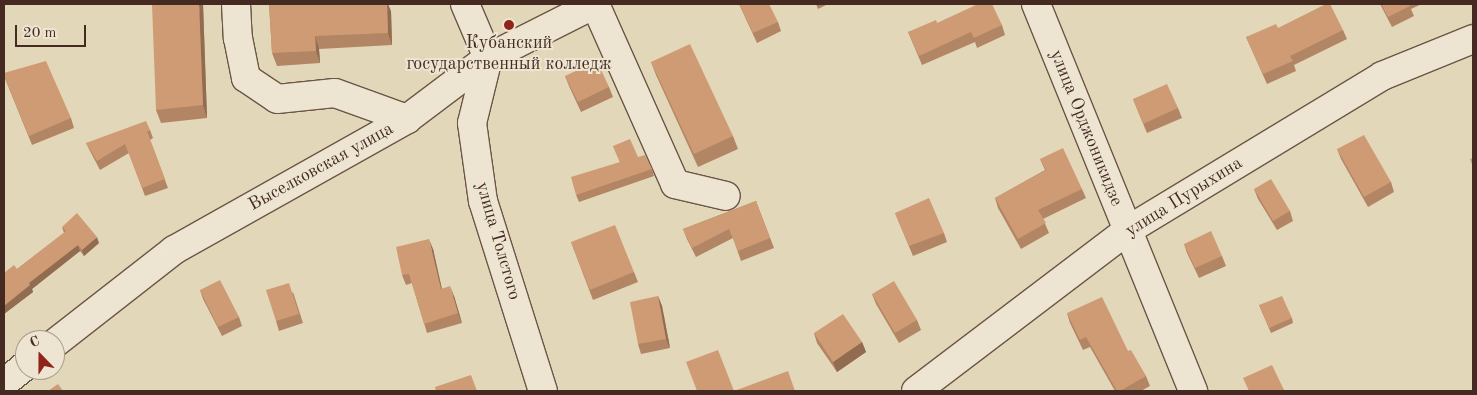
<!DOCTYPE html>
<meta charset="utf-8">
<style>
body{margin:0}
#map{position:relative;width:1477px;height:395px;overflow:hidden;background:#e3d7b9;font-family:"Old Standard TT",serif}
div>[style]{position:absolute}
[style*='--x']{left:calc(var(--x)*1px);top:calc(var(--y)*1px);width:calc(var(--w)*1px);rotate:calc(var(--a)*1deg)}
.roads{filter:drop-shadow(1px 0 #6c5546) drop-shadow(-1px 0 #6c5546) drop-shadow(0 1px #6c5546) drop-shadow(0 -1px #6c5546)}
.minor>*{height:28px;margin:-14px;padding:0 14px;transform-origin:14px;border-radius:14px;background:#ede5d2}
.wall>*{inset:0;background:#b28564}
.shaded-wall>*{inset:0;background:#916c51}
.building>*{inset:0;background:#cf9b74}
.dots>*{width:14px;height:14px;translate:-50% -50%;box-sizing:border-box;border:2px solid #ede5d2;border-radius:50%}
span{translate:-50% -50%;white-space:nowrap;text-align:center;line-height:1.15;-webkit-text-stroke:4px #ede5d2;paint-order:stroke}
.poi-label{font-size:18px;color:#442a20}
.street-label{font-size:18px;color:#442a20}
.frame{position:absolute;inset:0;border:5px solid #442a20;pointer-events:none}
.north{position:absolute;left:15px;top:330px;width:50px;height:50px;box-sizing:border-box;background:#ede5d2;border:1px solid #a99a8b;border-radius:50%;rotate:338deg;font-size:14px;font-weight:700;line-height:20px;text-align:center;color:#442a20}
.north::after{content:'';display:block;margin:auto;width:18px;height:22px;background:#8f2418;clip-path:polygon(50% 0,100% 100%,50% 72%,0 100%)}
.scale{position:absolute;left:15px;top:25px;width:71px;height:22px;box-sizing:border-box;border:2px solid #442a20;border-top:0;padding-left:6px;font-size:15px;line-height:18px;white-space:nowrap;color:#442a20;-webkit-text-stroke:4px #ede5d2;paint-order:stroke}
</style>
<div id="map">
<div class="roads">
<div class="minor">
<i style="--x:236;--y:4;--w:34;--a:87"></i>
<i style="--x:238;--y:38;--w:41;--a:78.7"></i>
<i style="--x:246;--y:78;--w:37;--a:34"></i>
<i style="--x:277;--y:99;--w:58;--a:-5.9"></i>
<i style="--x:335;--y:93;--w:77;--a:19.9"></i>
<i style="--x:465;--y:4;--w:59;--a:66.9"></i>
<i style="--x:488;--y:58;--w:67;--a:103.8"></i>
<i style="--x:472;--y:123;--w:79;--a:82"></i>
<i style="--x:483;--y:201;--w:199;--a:72.5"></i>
<i style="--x:595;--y:4;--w:197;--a:66"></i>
<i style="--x:675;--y:184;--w:52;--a:13.2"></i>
<i style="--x:1036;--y:4;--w:418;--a:67.9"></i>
<i style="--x:55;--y:343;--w:151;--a:-38"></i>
<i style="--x:174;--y:250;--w:267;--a:-29.3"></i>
<i style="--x:407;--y:119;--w:101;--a:-37"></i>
<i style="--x:488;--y:58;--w:120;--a:-26.8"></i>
<i style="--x:4;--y:383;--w:27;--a:-39"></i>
<i style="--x:916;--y:391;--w:266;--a:-37.2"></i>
<i style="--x:1128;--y:230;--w:297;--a:-31.2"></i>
<i style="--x:1382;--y:76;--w:98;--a:-22.1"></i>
</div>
</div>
<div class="wall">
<i style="clip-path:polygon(203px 4px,207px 118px,161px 123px,156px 110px)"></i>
<i style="clip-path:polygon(269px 4px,391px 11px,392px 45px,319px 49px,320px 63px,277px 66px,272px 53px)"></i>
<i style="clip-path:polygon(739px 4px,778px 22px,781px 31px,757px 43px)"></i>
<i style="clip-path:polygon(816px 4px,828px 4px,818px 9px)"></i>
<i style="clip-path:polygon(1380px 4px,1422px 4px,1411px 9px,1414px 16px,1392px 27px)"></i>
<i style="clip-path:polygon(937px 23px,1002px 25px,1005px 35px,977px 48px,975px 42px,922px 65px,908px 32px)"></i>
<i style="clip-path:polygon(1278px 28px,1343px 30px,1347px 39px,1294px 65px,1296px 71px,1267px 84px,1246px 37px)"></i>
<i style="clip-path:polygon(651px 62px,733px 136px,738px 149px,698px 167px,656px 75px)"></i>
<i style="clip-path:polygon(4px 76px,71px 118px,74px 128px,32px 145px)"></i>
<i style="clip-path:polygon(565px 76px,609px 87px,613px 97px,581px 112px,569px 86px)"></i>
<i style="clip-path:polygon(1133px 99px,1178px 108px,1182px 118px,1147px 133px)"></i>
<i style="clip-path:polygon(150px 130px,153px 138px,150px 140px,168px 188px,145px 196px,129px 153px,100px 170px,90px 151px,86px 143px)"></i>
<i style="clip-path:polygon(613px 146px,638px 157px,652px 169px,654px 176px,579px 202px,576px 195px,620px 162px)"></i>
<i style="clip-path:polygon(1337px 149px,1391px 182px,1394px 192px,1368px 207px,1341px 159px)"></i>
<i style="clip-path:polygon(1040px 159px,1082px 189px,1086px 198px,1043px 219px,1049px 233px,1021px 249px,998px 208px,995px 198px,1045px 170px)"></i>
<i style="clip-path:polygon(1254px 189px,1290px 211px,1293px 221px,1277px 230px,1258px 199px)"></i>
<i style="clip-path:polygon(756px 201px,774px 248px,741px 261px,733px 238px,696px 257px,687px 239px,683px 229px)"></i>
<i style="clip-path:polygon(895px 213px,944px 233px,947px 242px,913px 256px)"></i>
<i style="clip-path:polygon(62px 227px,99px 243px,84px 256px,80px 251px,32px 289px,33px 292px,4px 314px,4px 273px,17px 269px,64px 233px)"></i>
<i style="clip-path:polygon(571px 242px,634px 272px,638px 282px,593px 300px)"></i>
<i style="clip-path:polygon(1184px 244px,1222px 256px,1226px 266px,1199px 278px,1187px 253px)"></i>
<i style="clip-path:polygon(433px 249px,442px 289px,454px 296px,462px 323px,427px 333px,412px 283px,406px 285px,402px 275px)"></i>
<i style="clip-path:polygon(200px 290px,239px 317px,242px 326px,222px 336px,203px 299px)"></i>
<i style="clip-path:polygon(293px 292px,303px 323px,279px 331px,276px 321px)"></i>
<i style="clip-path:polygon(872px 294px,917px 320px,921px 330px,899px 343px,876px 304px)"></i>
<i style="clip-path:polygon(658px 296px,662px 306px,670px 348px,641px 354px,638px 344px)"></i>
<i style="clip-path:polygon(1259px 305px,1292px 318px,1293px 323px,1271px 333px)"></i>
<i style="clip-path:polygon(1067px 313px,1128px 351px,1146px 376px,1150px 386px,1141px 391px,1115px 391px,1090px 347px,1083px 350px,1070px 323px)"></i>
<i style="clip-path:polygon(814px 333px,862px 342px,866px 352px,837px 372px,817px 343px)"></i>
</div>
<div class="shaded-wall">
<i style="clip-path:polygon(199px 4px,203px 4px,207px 118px,203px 105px)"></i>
<i style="clip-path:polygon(387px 4px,388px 4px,391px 11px,392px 45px,388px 33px)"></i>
<i style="clip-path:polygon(315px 36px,319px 49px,320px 63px,316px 51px)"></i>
<i style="clip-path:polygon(97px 237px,99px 243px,84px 256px,82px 250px)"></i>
<i style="clip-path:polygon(429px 239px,433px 249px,444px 299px,441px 289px)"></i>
<i style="clip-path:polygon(78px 245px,80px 251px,32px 289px,33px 292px,4px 314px,4px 306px,29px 283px)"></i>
<i style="clip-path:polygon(450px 286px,454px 296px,462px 323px,458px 313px)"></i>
<i style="clip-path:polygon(658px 296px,662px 306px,670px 348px,666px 339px)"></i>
<i style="clip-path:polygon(862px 342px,866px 352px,837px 372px,833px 362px)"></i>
</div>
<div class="building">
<i style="clip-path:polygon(152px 4px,199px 4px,203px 105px,156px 110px)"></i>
<i style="clip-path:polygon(269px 4px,387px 4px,388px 33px,315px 36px,316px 51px,272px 53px)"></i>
<i style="clip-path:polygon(739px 4px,769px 4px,778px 22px,753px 33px)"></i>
<i style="clip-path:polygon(978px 4px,992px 4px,1002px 25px,974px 38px,971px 32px,919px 56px,908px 32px,936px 20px,937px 23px)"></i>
<i style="clip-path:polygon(1326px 4px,1330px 4px,1343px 30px,1290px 56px,1293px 61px,1263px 74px,1246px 37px,1276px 24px,1278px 28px)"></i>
<i style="clip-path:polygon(1381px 4px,1409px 4px,1410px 6px,1388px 17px)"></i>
<i style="clip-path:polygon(690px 44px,733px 136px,694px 154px,651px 62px)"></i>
<i style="clip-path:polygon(46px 61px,71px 118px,29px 136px,4px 76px,4px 73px)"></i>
<i style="clip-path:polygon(597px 61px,609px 87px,578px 102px,565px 76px)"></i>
<i style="clip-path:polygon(1167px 84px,1178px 108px,1143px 124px,1133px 99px)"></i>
<i style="clip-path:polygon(146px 121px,150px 130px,147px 131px,165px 179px,142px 188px,125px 144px,97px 161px,86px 143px)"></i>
<i style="clip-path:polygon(1364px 135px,1391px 182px,1364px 197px,1337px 149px)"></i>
<i style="clip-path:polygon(630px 139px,638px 157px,645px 155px,652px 169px,576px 195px,571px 177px,620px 162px,613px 146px)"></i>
<i style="clip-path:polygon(1063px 148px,1082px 189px,1038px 210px,1046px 223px,1018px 239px,995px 198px,1046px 170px,1040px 159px)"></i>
<i style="clip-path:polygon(1473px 158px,1473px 167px,1470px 159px)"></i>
<i style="clip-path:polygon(1271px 179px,1290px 211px,1273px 221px,1254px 189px)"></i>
<i style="clip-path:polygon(929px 198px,944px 233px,909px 246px,895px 213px)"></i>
<i style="clip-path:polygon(756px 201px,770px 238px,738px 251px,729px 229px,692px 248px,683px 229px)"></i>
<i style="clip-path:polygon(77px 213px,97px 237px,82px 250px,78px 245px,29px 283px,30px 285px,4px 306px,4px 273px,14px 265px,17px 269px,66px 231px,62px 227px)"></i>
<i style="clip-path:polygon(615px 225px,634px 272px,590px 290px,571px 242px)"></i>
<i style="clip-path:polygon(1211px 231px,1222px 256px,1195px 268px,1184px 244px)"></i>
<i style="clip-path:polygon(429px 239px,441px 289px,450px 286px,458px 313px,424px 324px,409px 274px,402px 275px,396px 247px)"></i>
<i style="clip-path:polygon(220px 280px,239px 317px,218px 327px,200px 290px)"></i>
<i style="clip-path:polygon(894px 281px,917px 320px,895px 333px,872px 294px)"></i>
<i style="clip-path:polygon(289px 283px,299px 314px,276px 321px,266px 290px)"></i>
<i style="clip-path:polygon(658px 296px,666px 339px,638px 344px,630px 302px)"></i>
<i style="clip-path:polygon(1282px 296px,1292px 318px,1269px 328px,1259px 305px)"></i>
<i style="clip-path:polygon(1102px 297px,1128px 351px,1131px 350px,1146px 376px,1120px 391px,1117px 391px,1086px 337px,1080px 340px,1067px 313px)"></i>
<i style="clip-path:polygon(843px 314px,862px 342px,833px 362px,814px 333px)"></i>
<i style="clip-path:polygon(718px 350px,734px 391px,697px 391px,686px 362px)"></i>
<i style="clip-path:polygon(1272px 365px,1284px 390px,1282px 391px,1249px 391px,1243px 378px)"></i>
<i style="clip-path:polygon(788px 371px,795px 391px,734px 391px)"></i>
<i style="clip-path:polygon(471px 375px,477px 391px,436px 391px,435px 387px)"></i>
<i style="clip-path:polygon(58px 384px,63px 391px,48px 391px)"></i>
</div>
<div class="dots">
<i style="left:509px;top:25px;background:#8f2418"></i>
</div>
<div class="poi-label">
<span style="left:509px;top:54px">Кубанский<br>государственный колледж</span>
</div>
<div class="street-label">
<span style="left:1086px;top:128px;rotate:68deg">улица Орджоникидзе</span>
<span style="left:321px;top:167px;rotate:-29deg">Выселковская улица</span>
<span style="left:1184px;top:197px;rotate:-32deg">улица Пурыхина</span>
<span style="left:498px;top:241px;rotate:74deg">улица Толстого</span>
</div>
<div class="frame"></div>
<div class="north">С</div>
<div class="scale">20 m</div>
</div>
